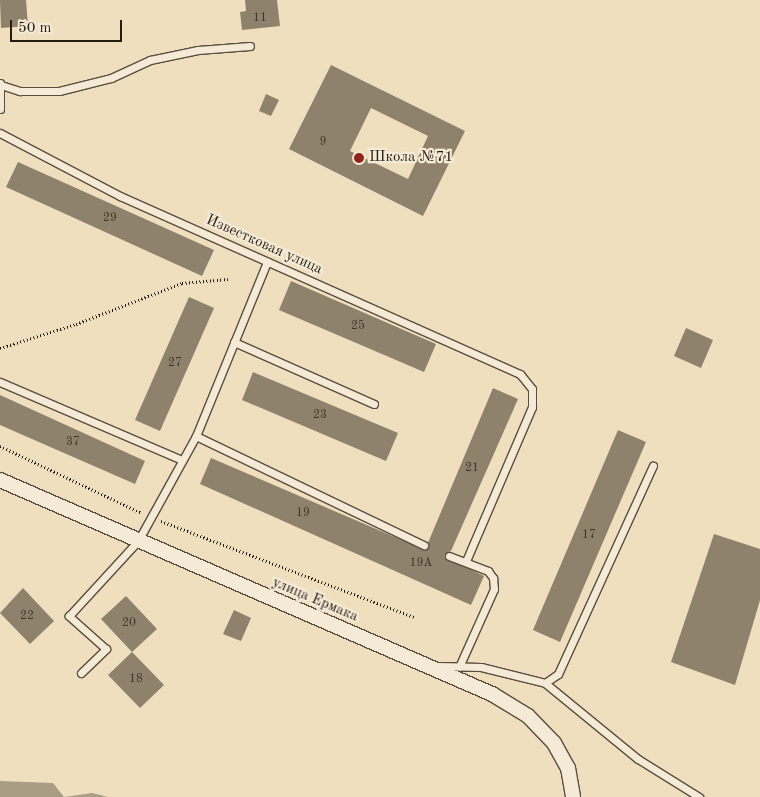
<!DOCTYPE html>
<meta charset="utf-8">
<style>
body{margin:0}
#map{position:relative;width:760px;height:797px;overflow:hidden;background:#efdfbf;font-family:"Old Standard TT",serif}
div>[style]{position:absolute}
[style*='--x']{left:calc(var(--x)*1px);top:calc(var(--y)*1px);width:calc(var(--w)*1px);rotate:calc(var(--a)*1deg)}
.water>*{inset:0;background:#aa9d85}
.building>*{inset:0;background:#8e826d}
.path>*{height:2.5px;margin-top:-1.25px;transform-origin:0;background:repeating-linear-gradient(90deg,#251d14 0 1px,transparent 0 3.5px)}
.roads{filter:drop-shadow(1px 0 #584e3f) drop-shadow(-1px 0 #584e3f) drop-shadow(0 1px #584e3f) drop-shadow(0 -1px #584e3f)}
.service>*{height:7px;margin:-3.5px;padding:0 3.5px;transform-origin:3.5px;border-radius:3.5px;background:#f5ead5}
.minor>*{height:14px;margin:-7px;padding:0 7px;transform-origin:7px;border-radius:7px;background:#f5ead5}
.dots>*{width:14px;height:14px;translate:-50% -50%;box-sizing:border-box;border:2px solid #f5ead5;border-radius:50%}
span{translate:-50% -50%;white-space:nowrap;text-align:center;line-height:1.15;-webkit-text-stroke:4.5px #f5ead5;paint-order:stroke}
.number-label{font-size:12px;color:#3f362a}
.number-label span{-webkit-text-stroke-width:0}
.poi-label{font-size:15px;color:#251d14}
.left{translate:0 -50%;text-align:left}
.street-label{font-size:15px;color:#251d14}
.scale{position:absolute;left:10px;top:20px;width:112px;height:22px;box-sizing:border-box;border:2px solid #251d14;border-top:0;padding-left:6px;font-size:15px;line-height:18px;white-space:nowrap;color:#251d14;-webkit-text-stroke:4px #f5ead5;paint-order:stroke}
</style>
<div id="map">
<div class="water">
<i style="clip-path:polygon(0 781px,53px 783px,64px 797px,92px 793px,108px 797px,0 797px)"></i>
</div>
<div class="building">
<i style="clip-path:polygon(0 0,26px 0,28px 26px,1px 28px)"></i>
<i style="clip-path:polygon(245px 0,277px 0,280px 26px,242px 30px,240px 12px,246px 11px)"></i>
<i style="clip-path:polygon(evenodd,331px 65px,465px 131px,423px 216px,289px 149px,331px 65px,371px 108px,428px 136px,408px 179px,350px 151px,371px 108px)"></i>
<i style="clip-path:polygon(266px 94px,279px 100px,271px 116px,259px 111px)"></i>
<i style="clip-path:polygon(18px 162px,214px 250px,202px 276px,6px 187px)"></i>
<i style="clip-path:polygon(291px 281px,436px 344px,424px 372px,279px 310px)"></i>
<i style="clip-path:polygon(189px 297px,214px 308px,160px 431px,135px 420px)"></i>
<i style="clip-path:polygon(686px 328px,713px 340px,701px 368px,674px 356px)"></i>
<i style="clip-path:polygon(253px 372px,398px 433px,386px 461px,242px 400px)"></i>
<i style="clip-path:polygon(493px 388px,518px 399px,451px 551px,444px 556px,484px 576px,471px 605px,200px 484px,211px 458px,425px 550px)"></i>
<i style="clip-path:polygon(0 395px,145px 461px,135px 484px,0 425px)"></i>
<i style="clip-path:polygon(618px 430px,646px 442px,560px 642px,533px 630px)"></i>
<i style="clip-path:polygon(714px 534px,760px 549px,760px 600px,735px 685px,671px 662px)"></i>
<i style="clip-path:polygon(23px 588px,54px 621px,30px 644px,0 613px)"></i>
<i style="clip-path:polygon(126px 596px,157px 629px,132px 652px,101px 619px)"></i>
<i style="clip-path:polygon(234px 610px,251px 618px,241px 641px,223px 634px)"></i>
<i style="clip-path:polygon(132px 652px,164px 685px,140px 708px,108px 675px)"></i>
</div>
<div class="path">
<i style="--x:0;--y:348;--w:80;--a:-17.5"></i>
<i style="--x:76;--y:324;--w:114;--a:-21.1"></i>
<i style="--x:182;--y:283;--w:46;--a:-5"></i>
<i style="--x:0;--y:446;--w:157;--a:25.3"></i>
<i style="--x:161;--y:521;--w:271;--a:20.8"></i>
</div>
<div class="roads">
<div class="service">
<i style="--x:0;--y:83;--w:26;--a:90"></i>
<i style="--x:1;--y:85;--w:20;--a:18"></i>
<i style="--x:20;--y:91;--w:39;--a:0"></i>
<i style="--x:59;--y:91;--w:54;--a:-14"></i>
<i style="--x:111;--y:78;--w:43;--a:-24.8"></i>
<i style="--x:150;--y:60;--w:49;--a:-11.8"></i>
<i style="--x:198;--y:50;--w:52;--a:-4.4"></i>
<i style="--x:0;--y:133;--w:136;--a:27.7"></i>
<i style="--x:120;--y:196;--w:438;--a:24"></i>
<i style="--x:520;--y:374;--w:19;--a:51"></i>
<i style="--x:532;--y:389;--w:18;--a:90"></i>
<i style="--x:532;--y:407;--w:168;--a:113.2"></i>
<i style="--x:234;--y:342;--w:153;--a:23.9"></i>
<i style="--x:0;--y:382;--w:198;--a:23.2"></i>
<i style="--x:196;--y:436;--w:253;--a:25.6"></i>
<i style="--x:449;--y:556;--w:42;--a:21"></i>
<i style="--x:488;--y:571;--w:9;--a:54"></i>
<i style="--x:493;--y:578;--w:11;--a:85"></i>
<i style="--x:494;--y:589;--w:85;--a:114.2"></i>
<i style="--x:438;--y:666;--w:43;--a:1.3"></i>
<i style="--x:481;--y:667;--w:66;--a:14"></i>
<i style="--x:545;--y:683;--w:16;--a:-35"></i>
<i style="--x:558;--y:674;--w:229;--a:-65.5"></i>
<i style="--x:81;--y:673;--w:35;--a:-44"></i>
<i style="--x:106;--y:649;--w:50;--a:-138.3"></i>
<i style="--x:69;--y:616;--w:102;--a:-47.4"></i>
<i style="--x:138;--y:541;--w:120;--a:-61.1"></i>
<i style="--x:196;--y:436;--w:188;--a:-67.8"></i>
<i style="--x:545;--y:683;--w:120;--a:39.3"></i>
<i style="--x:638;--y:759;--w:72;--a:31.9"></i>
</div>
<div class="minor">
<i style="--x:0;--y:480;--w:537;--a:23.51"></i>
<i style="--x:492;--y:694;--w:42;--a:31.4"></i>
<i style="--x:528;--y:716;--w:37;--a:46"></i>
<i style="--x:554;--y:743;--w:29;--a:61"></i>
<i style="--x:568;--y:768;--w:29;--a:80"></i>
</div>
</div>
<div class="dots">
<i style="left:359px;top:158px;background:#8f2418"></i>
</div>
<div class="number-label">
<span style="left:260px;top:19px">11</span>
<span style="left:323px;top:143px">9</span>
<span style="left:110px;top:219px">29</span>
<span style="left:358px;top:327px">25</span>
<span style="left:175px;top:364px">27</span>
<span style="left:320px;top:416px">23</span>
<span style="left:73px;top:443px">37</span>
<span style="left:472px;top:469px">21</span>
<span style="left:303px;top:514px">19</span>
<span style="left:589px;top:536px">17</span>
<span style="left:421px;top:564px">19А</span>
<span style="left:27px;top:617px">22</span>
<span style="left:129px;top:624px">20</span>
<span style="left:136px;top:680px">18</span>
</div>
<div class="poi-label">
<span class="left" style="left:369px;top:158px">Школа №71</span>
</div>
<div class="street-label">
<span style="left:264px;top:245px;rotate:24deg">Известковая улица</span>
<span style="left:315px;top:600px;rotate:23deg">улица Ермака</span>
</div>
<div class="scale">50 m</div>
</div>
